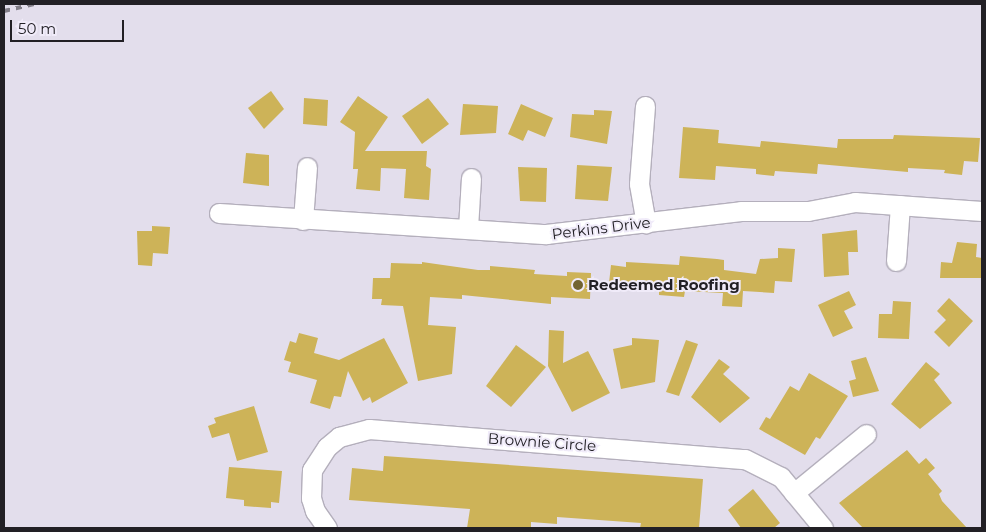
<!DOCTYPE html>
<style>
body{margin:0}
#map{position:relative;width:986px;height:532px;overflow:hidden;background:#e3deec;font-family:Montserrat,sans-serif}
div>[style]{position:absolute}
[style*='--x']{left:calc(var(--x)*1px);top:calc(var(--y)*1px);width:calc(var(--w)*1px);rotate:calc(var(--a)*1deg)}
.building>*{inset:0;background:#cdb358}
.roads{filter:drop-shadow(1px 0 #b4afbc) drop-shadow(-1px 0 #b4afbc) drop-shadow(0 1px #b4afbc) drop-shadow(0 -1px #b4afbc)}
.minor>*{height:19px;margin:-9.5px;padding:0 9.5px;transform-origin:9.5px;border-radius:9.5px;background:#fff}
.rail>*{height:4px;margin-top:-2px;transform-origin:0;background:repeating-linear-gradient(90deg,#827e88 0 6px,transparent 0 12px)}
.dots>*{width:14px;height:14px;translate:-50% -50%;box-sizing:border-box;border:2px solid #f0ebf9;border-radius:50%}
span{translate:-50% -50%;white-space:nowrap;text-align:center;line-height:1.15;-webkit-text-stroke:4px #f0ebf9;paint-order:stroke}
.street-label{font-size:15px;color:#222025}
.poi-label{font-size:15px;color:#222025;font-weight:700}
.left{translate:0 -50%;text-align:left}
.frame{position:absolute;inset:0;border:5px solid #222025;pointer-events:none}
.scale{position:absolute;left:10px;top:20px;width:114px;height:22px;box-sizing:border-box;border:2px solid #222025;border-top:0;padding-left:6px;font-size:15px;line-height:18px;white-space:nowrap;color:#222025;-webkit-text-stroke:4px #f0ebf9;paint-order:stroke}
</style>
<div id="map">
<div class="building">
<i style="clip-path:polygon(271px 91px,284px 109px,264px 129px,248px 108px)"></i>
<i style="clip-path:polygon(358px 96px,388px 117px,365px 151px,427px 151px,426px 166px,431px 169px,429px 200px,404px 198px,406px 169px,381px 168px,380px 191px,356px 189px,358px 169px,353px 169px,355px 132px,340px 122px)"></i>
<i style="clip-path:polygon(304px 98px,328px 100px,327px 126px,303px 124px)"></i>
<i style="clip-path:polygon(428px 98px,449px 124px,422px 144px,402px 116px)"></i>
<i style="clip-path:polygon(463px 104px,498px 106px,496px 133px,460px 135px)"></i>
<i style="clip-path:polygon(521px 104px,553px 118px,545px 137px,528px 130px,523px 141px,508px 134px)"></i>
<i style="clip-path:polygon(594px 110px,612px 111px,607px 144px,570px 137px,572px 114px,594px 115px)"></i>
<i style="clip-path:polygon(683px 127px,719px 130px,718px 143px,760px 147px,761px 141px,837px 148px,838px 139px,893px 139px,894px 135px,980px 138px,978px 162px,964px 161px,962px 175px,944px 173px,945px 170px,908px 168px,908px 172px,818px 164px,817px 174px,775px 171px,774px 176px,756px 174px,756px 169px,716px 166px,715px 180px,679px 178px)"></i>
<i style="clip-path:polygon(246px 153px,269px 155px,269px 186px,243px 183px)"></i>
<i style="clip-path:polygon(577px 165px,612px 167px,608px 201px,575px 199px)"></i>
<i style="clip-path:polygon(518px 167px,547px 168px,546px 202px,520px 201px)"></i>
<i style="clip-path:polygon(152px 226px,170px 227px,168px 254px,153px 253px,152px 266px,138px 265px,137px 231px,152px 231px)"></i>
<i style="clip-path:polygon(857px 230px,858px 252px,848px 252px,849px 275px,824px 277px,822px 234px)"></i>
<i style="clip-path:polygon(957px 242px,977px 244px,976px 257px,982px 258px,981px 278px,940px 278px,941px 262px,952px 263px)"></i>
<i style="clip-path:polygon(778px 248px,795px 249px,792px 282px,775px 281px,774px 293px,743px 291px,742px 307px,722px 306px,723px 293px,685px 291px,684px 297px,659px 295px,659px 290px,609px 283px,611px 265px,626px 267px,626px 262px,679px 265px,680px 256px,717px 259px,724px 260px,724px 270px,756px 274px,760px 259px,778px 258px)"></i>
<i style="clip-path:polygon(422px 262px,478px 270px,490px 270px,490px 266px,535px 270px,534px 274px,567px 276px,567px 272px,591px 273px,590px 299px,551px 297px,551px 304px,462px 295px,462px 299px,430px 297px,428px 325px,456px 327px,452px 374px,418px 381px,403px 306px,381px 305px,382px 299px,372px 299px,373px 278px,390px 278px,391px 263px,422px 264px)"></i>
<i style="clip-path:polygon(849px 291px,856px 305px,844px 311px,853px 328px,833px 337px,818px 305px)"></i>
<i style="clip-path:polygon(949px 298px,973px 321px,949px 347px,934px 332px,946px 320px,937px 311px)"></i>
<i style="clip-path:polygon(893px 301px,911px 302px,909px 339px,878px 338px,879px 314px,892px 314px)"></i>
<i style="clip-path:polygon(549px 330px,564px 331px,563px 363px,588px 351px,610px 393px,572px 412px,548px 366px)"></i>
<i style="clip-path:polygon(299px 333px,318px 338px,314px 353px,339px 360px,384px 338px,408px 383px,372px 403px,370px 397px,363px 401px,348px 371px,341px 397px,334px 396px,330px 409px,310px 403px,317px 380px,288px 372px,291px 362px,284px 360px,290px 341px,296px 343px)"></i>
<i style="clip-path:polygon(632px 338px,659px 340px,655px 382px,621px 389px,613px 349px,632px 345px)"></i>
<i style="clip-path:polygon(686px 340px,698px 344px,679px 396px,666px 392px)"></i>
<i style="clip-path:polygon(516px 345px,546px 367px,511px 407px,486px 386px)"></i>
<i style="clip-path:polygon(866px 357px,879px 391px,853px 397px,849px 381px,856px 379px,851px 361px)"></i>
<i style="clip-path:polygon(719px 359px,730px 367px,723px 374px,750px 398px,720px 423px,691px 397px)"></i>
<i style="clip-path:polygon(926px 362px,940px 374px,934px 380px,952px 403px,920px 429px,891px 404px)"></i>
<i style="clip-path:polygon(809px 373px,848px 396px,820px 439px,816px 437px,805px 455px,759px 429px,766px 417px,770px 419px,790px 386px,799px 391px)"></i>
<i style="clip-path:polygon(254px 406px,268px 452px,237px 461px,229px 433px,212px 438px,208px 426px,216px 423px,214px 418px)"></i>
<i style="clip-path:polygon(907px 450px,919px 464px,926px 458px,935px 468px,928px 474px,942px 491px,939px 494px,942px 501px,967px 528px,863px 528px,839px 503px)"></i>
<i style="clip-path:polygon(384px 456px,703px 479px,699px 528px,640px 528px,641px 523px,557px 517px,557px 524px,531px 522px,531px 528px,467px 528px,470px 509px,349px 500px,352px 468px,383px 471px)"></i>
<i style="clip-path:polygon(229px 467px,282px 471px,279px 503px,271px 502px,271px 508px,244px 506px,244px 500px,226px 498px)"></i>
<i style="clip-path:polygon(753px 489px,780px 523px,774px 528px,741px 528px,728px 510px)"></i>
</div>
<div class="roads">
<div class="minor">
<i style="--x:645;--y:106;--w:78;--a:94.4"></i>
<i style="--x:639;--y:184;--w:40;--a:80"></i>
<i style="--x:219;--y:213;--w:328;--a:3.7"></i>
<i style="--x:546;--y:234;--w:196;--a:-6.7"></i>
<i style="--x:741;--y:211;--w:67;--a:0"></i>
<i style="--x:808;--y:211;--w:48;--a:-10.8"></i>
<i style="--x:855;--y:202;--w:127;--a:4.1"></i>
<i style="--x:303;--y:220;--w:53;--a:-85.7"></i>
<i style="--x:468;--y:228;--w:50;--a:-86.6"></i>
<i style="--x:896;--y:261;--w:56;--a:-85.9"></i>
<i style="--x:794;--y:493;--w:93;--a:-39.3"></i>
<i style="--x:327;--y:528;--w:21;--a:-125"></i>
<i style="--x:315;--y:511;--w:14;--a:-107"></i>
<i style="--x:311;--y:498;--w:28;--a:-88"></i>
<i style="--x:312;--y:470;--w:27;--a:-57"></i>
<i style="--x:327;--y:447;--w:16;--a:-40"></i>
<i style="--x:339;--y:437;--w:31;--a:-15"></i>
<i style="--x:369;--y:429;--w:377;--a:4.6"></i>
<i style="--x:745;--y:459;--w:40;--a:26.6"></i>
<i style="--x:781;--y:477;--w:66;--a:50.5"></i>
</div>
</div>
<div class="rail">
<i style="--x:4;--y:11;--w:31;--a:-13"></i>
</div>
<div class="dots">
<i style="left:578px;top:285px;background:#726431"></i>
</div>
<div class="street-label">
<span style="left:601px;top:228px;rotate:-7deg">Perkins Drive</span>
<span style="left:542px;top:442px;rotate:4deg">Brownie Circle</span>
</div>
<div class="poi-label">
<span class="left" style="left:588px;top:285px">Redeemed Roofing</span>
</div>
<div class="frame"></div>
<div class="scale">50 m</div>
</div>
